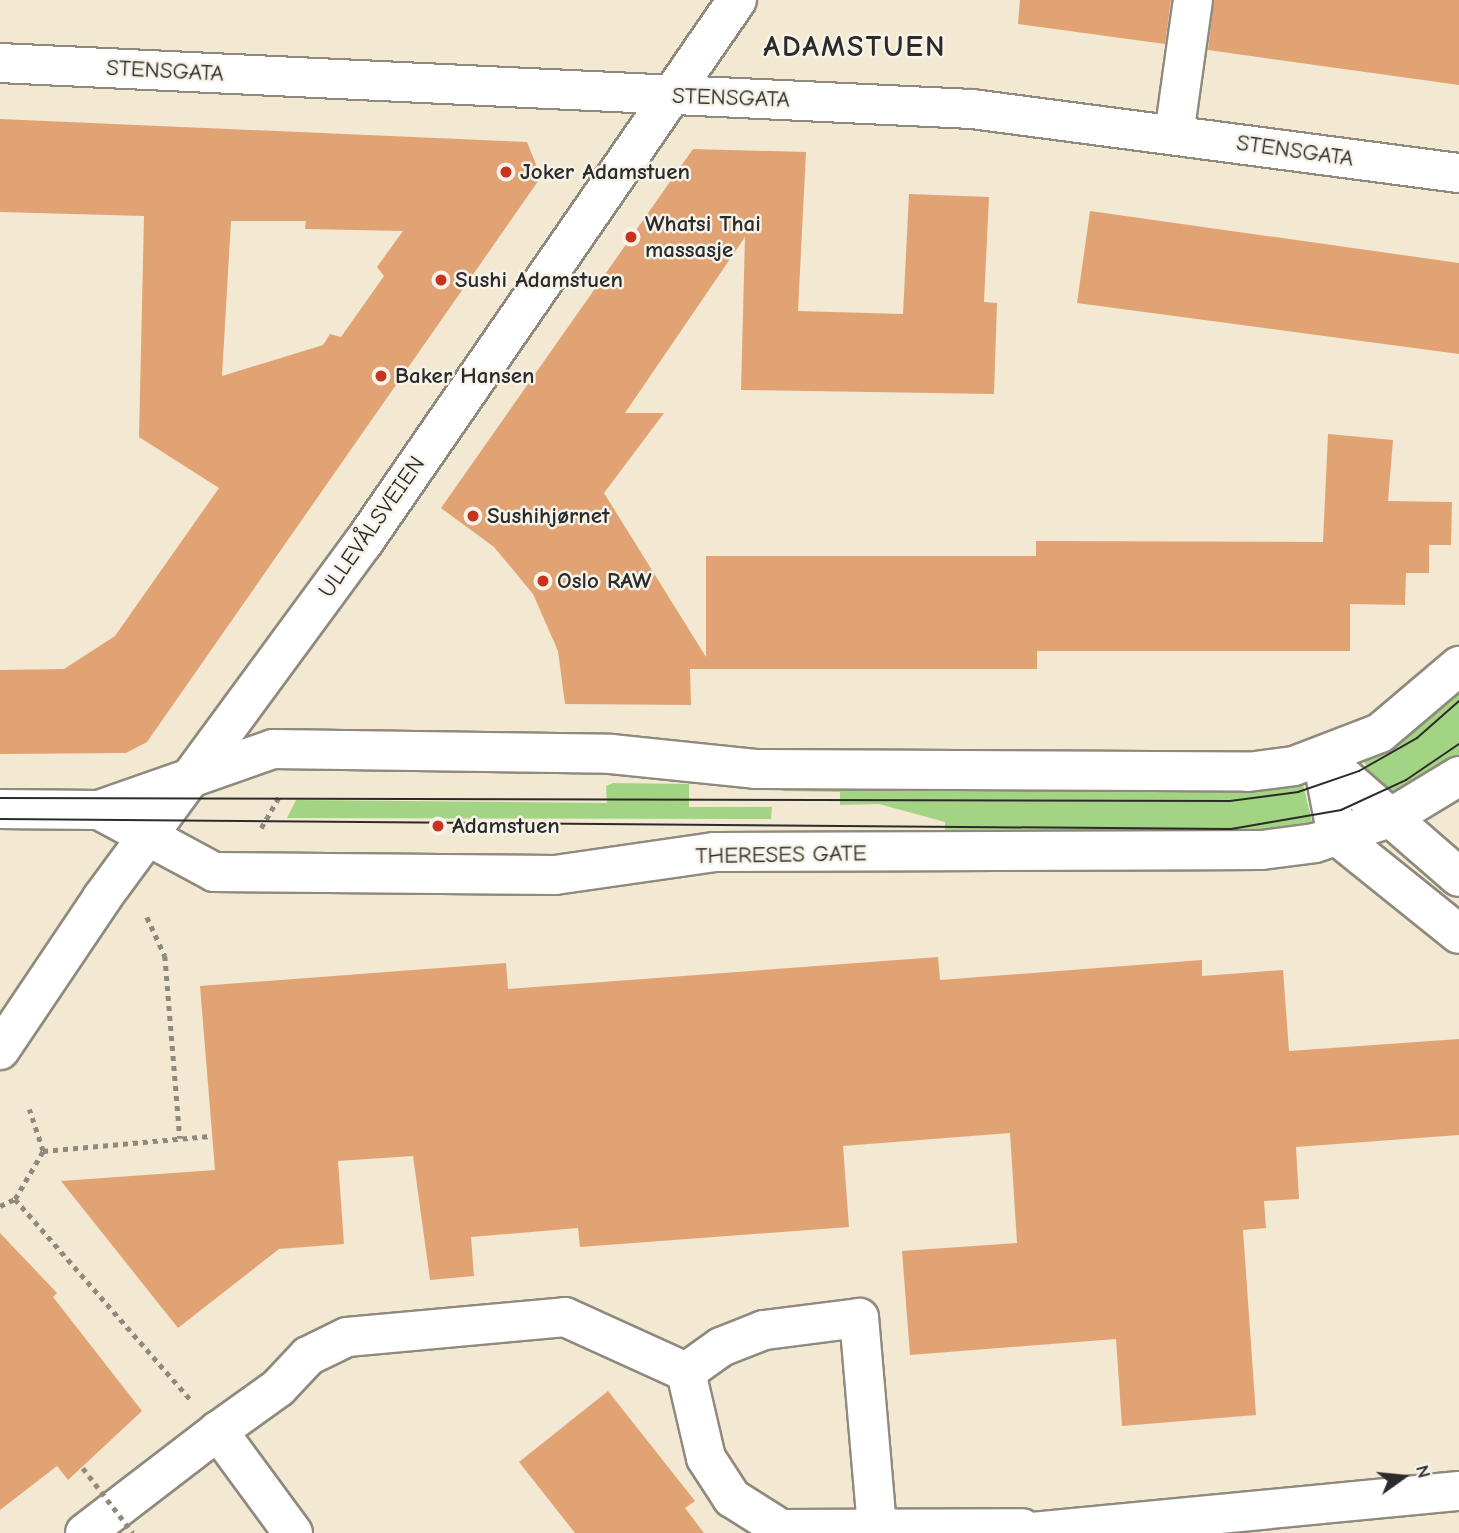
<!DOCTYPE html>
<meta charset="utf-8">
<style>
body{margin:0}
#map{position:relative;width:1459px;height:1533px;overflow:hidden;background:#f3e8d2;font-family:"Comic Neue",sans-serif}
div>[style]{position:absolute}
[style*='--x']{left:calc(var(--x)*1px);top:calc(var(--y)*1px);width:calc(var(--w)*1px);rotate:calc(var(--a)*1deg)}
.green>*{inset:0;background:#a3d483}
.building>*{inset:0;background:#e2a374}
.path>*{height:4.5px;margin-top:-2.25px;transform-origin:0;background:repeating-linear-gradient(90deg,#8f8a7e 0 5px,transparent 0 10px)}
.roads{filter:drop-shadow(2px 0 #8f8a7e) drop-shadow(-2px 0 #8f8a7e) drop-shadow(0 2px #8f8a7e) drop-shadow(0 -2px #8f8a7e)}
.minor>*{height:38px;margin:-19px;padding:0 19px;transform-origin:19px;border-radius:19px;background:#fff}
.major>*{height:38px;margin:-19px;padding:0 19px;transform-origin:19px;border-radius:19px;background:#fff}
.tram>*{height:2px;margin:-1px;padding:0 1px;transform-origin:1px;border-radius:1px;background:#2b2b2b}
.path-bridge>*{height:4.5px;margin-top:-2.25px;transform-origin:0;background:repeating-linear-gradient(90deg,#8f8a7e 0 5px,transparent 0 10px)}
.dots>*{width:19px;height:19px;translate:-50% -50%;box-sizing:border-box;border:4px solid #f7f3e8;border-radius:50%}
span{translate:-50% -50%;white-space:nowrap;text-align:center;line-height:1.15;-webkit-text-stroke:5px #f7f3e8;paint-order:stroke}
.street-label{font-size:23px;color:#2b2b2b}
.poi-label{font-size:23px;color:#2b2b2b;font-weight:700}
.left{translate:0 -50%;text-align:left}
.district-label{font-size:30px;color:#2b2b2b;font-weight:700;letter-spacing:2px}
.north{position:absolute;left:1368px;top:1442px;width:70px;height:70px;-webkit-text-stroke:5px #f7f3e8;paint-order:stroke;rotate:75deg;font-size:19px;font-weight:700;line-height:28px;text-align:center;color:#2b2b2b}
.north::after{content:'';display:block;margin:auto;width:24px;height:32px;background:#2b2b2b;clip-path:polygon(50% 0,100% 100%,50% 72%,0 100%)}
</style>
<div id="map">
<div class="green">
<i style="clip-path:polygon(1459px 688px,1459px 755px,1382px 803px,1363px 759px)"></i>
<i style="clip-path:polygon(1302px 780px,1313px 826px,1288px 831px,945px 839px,945px 822px,879px 804px,840px 805px,840px 792px,783px 791px,784px 784px)"></i>
<i style="clip-path:polygon(613px 783px,689px 784px,689px 807px,772px 807px,771px 819px,287px 818px,296px 800px,607px 803px,606px 786px)"></i>
</div>
<div class="building">
<i style="clip-path:polygon(1020px 0,1171px 0,1165px 44px,1018px 24px)"></i>
<i style="clip-path:polygon(1214px 0,1459px 0,1459px 85px,1208px 50px)"></i>
<i style="clip-path:polygon(evenodd,0 119px,527px 142px,541px 177px,147px 742px,126px 753px,0 754px,0 670px,64px 669px,115px 636px,219px 488px,139px 437px,144px 216px,0 212px,0 119px,231px 221px,306px 221px,305px 229px,403px 231px,377px 267px,384px 276px,341px 337px,330px 334px,323px 345px,222px 376px,231px 221px)"></i>
<i style="clip-path:polygon(693px 149px,806px 152px,798px 311px,903px 314px,909px 194px,989px 197px,984px 302px,997px 303px,994px 394px,741px 390px,745px 237px,625px 413px,664px 413px,604px 493px,706px 657px,706px 556px,1036px 556px,1036px 541px,1323px 542px,1328px 434px,1393px 440px,1388px 501px,1452px 502px,1451px 545px,1429px 545px,1429px 573px,1406px 573px,1405px 605px,1350px 604px,1350px 651px,1037px 651px,1037px 669px,690px 669px,691px 705px,565px 704px,558px 651px,533px 594px,494px 547px,441px 508px)"></i>
<i style="clip-path:polygon(1090px 211px,1459px 263px,1459px 354px,1077px 303px)"></i>
<i style="clip-path:polygon(938px 957px,940px 980px,1202px 960px,1202px 976px,1283px 970px,1289px 1051px,1459px 1039px,1459px 1135px,1296px 1147px,1299px 1199px,1264px 1201px,1266px 1228px,1243px 1230px,1256px 1415px,1122px 1426px,1116px 1339px,910px 1355px,902px 1251px,1017px 1243px,1010px 1133px,843px 1146px,849px 1227px,580px 1247px,578px 1228px,471px 1237px,474px 1276px,430px 1280px,413px 1156px,338px 1161px,344px 1244px,279px 1249px,178px 1328px,61px 1181px,215px 1170px,200px 986px,506px 963px,508px 989px)"></i>
<i style="clip-path:polygon(0 1233px,57px 1293px,53px 1297px,142px 1411px,68px 1480px,57px 1466px,0 1510px)"></i>
<i style="clip-path:polygon(608px 1391px,695px 1501px,685px 1508px,704px 1533px,575px 1533px,519px 1462px)"></i>
</div>
<div class="path">
<i style="--x:261;--y:828;--w:39;--a:-60"></i>
<i style="--x:147;--y:917;--w:43;--a:65.2"></i>
<i style="--x:165;--y:956;--w:183;--a:85.3"></i>
<i style="--x:43;--y:1151;--w:168;--a:-5.1"></i>
<i style="--x:15;--y:1199;--w:56;--a:-59.7"></i>
<i style="--x:43;--y:1151;--w:44;--a:-108.4"></i>
<i style="--x:0;--y:1206;--w:17;--a:-25"></i>
<i style="--x:15;--y:1199;--w:266;--a:48.8"></i>
</div>
<div class="roads">
<div class="minor">
<i style="--x:0;--y:63;--w:973;--a:2.71"></i>
<i style="--x:972;--y:109;--w:491;--a:7.5"></i>
<i style="--x:1174;--y:135;--w:136;--a:-82"></i>
<i style="--x:1322;--y:758;--w:79;--a:79.1"></i>
<i style="--x:1337;--y:836;--w:156;--a:38.8"></i>
<i style="--x:1322;--y:758;--w:181;--a:41"></i>
<i style="--x:0;--y:1050;--w:183;--a:-56.1"></i>
<i style="--x:102;--y:898;--w:441;--a:-53.7"></i>
<i style="--x:363;--y:543;--w:659;--a:-55.44"></i>
<i style="--x:877;--y:1527;--w:210;--a:-94.9"></i>
<i style="--x:859;--y:1318;--w:96;--a:172.8"></i>
<i style="--x:764;--y:1330;--w:46;--a:158.4"></i>
<i style="--x:721;--y:1347;--w:43;--a:144.5"></i>
<i style="--x:686;--y:1372;--w:88;--a:76.9"></i>
<i style="--x:706;--y:1458;--w:48;--a:57"></i>
<i style="--x:732;--y:1498;--w:58;--a:32.3"></i>
<i style="--x:781;--y:1529;--w:241;--a:-0.2"></i>
<i style="--x:85;--y:1533;--w:168;--a:-37.5"></i>
<i style="--x:293;--y:1533;--w:127;--a:-126.3"></i>
<i style="--x:218;--y:1431;--w:74;--a:-35.6"></i>
<i style="--x:278;--y:1388;--w:44;--a:-46.8"></i>
<i style="--x:308;--y:1356;--w:43;--a:-26"></i>
<i style="--x:347;--y:1337;--w:219;--a:-5.2"></i>
<i style="--x:565;--y:1317;--w:133;--a:24.4"></i>
<i style="--x:1022;--y:1533;--w:439;--a:-5.5"></i>
</div>
<div class="major">
<i style="--x:0;--y:809;--w:99;--a:0.6"></i>
<i style="--x:99;--y:810;--w:184;--a:-19.3"></i>
<i style="--x:273;--y:749;--w:338;--a:0.8"></i>
<i style="--x:611;--y:754;--w:145;--a:5.9"></i>
<i style="--x:755;--y:769;--w:493;--a:0.3"></i>
<i style="--x:1248;--y:772;--w:46;--a:-7.4"></i>
<i style="--x:1294;--y:766;--w:92;--a:-21"></i>
<i style="--x:1380;--y:733;--w:104;--a:-40.3"></i>
<i style="--x:99;--y:810;--w:131;--a:28.3"></i>
<i style="--x:214;--y:872;--w:341;--a:0.5"></i>
<i style="--x:555;--y:875;--w:162;--a:-8.2"></i>
<i style="--x:715;--y:852;--w:547;--a:-0.21"></i>
<i style="--x:1262;--y:850;--w:53;--a:-7.5"></i>
<i style="--x:1315;--y:843;--w:79;--a:-18.4"></i>
<i style="--x:1390;--y:818;--w:81;--a:-31.3"></i>
</div>
</div>
<div class="tram">
<i style="--x:0;--y:798;--w:1230;--a:0.14"></i>
<i style="--x:1230;--y:801;--w:69;--a:-7.5"></i>
<i style="--x:1298;--y:792;--w:65;--a:-19"></i>
<i style="--x:1359;--y:771;--w:67;--a:-29.6"></i>
<i style="--x:1417;--y:738;--w:56;--a:-41.4"></i>
<i style="--x:0;--y:819;--w:1231;--a:0.47"></i>
<i style="--x:1231;--y:829;--w:112;--a:-9.8"></i>
<i style="--x:1341;--y:810;--w:72;--a:-24.8"></i>
<i style="--x:1406;--y:780;--w:64;--a:-34.2"></i>
</div>
<div class="path-bridge">
<i style="--x:83;--y:1468;--w:82;--a:52.4"></i>
</div>
<div class="dots">
<i style="left:506px;top:172px;background:#c8321e"></i>
<i style="left:631px;top:237px;background:#c8321e"></i>
<i style="left:441px;top:280px;background:#c8321e"></i>
<i style="left:381px;top:376px;background:#c8321e"></i>
<i style="left:473px;top:516px;background:#c8321e"></i>
<i style="left:543px;top:581px;background:#c8321e"></i>
<i style="left:438px;top:826px;background:#c8321e"></i>
</div>
<div class="street-label">
<span style="left:165px;top:71px;rotate:3deg">STENSGATA</span>
<span style="left:731px;top:98px;rotate:2deg">STENSGATA</span>
<span style="left:1295px;top:151px;rotate:8deg">STENSGATA</span>
<span style="left:372px;top:527px;rotate:-55deg">ULLEVÅLSVEIEN</span>
<span style="left:781px;top:855px;rotate:-1deg">THERESES GATE</span>
</div>
<div class="poi-label">
<span class="left" style="left:520px;top:172px">Joker Adamstuen</span>
<span class="left" style="left:645px;top:237px">Whatsi Thai<br>massasje</span>
<span class="left" style="left:455px;top:280px">Sushi Adamstuen</span>
<span class="left" style="left:395px;top:376px">Baker Hansen</span>
<span class="left" style="left:487px;top:516px">Sushihjørnet</span>
<span class="left" style="left:557px;top:581px">Oslo RAW</span>
<span class="left" style="left:452px;top:826px">Adamstuen</span>
</div>
<div class="district-label">
<span style="left:855px;top:47px">ADAMSTUEN</span>
</div>
<div class="north">N</div>
</div>
